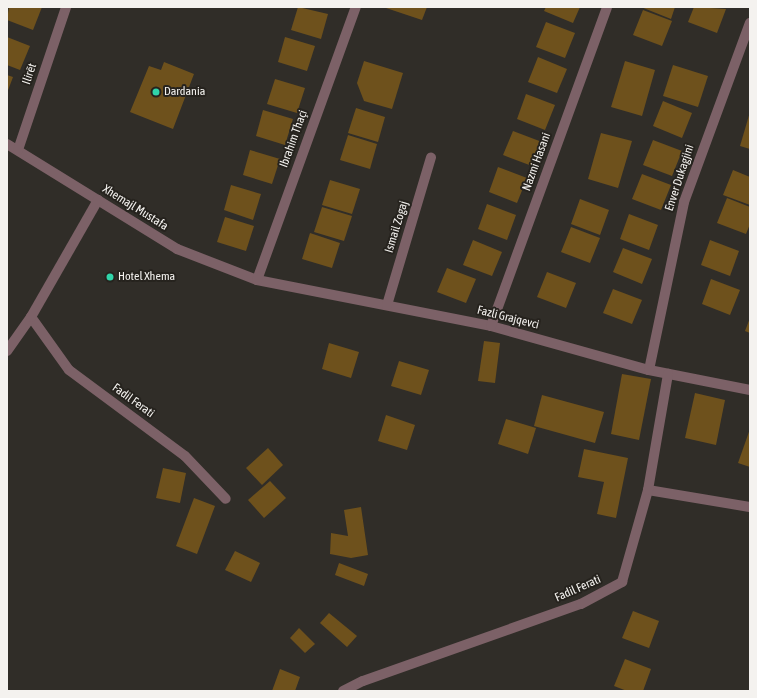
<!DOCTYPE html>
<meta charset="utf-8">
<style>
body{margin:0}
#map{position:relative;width:757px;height:698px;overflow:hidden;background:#302d28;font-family:"Asap Condensed",sans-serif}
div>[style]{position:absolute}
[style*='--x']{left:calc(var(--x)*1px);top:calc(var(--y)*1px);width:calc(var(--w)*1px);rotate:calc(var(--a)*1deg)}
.building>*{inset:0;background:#6e511c}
.minor>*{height:10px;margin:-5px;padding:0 5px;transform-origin:5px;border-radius:5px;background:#7c6167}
.dots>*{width:11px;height:11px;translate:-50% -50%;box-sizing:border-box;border:2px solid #26231e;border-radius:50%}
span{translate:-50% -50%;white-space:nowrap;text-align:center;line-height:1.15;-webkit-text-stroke:4px #26231e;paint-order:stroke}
.street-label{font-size:12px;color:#f4f2ef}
.poi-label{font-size:12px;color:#f4f2ef}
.left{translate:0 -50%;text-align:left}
.frame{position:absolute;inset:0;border:8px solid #f4f2ef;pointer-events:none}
</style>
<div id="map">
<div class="building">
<i style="clip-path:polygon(9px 7px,42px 7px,33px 30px,7px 20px)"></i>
<i style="clip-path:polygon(298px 7px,328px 14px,321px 39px,291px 30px)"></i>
<i style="clip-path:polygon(383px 7px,427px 7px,422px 20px)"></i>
<i style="clip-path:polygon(546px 7px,580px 7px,573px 23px,544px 11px)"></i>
<i style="clip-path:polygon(641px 7px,675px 7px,671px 19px)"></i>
<i style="clip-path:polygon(694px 7px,726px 9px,717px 33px,688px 22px)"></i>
<i style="clip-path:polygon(643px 10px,672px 21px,662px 46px,633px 35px)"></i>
<i style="clip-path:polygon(546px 22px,575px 33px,565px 58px,536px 47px)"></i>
<i style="clip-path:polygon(7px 37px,30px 46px,20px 70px,7px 65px)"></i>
<i style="clip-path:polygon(285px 37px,315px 46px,307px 71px,278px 62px)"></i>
<i style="clip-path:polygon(538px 57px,567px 69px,557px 93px,528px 82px)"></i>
<i style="clip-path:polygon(364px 61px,403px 73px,392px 109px,364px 101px,357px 83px)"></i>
<i style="clip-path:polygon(625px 61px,655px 70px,642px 116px,611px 107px)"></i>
<i style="clip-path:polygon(164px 62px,194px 74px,173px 129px,130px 112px,149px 66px,161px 70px)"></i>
<i style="clip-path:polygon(673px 65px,708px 76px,698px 107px,663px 96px)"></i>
<i style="clip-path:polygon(7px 75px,13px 77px,7px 93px)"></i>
<i style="clip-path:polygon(275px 79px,305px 88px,297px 113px,267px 104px)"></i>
<i style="clip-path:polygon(526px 94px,555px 105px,545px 130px,517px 119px)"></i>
<i style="clip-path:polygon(663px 101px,692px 113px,682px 138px,653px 126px)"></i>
<i style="clip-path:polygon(356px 108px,385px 117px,378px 142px,348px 133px)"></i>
<i style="clip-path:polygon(263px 110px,293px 119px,285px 145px,256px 136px)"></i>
<i style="clip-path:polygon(750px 112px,750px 149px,740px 146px)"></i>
<i style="clip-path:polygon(513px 131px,542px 142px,532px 166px,503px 155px)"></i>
<i style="clip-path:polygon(601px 133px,632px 141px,618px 188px,588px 179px)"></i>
<i style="clip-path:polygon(348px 135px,377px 144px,370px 169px,340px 160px)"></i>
<i style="clip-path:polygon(653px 140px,682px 151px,672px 176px,643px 165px)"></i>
<i style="clip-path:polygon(250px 150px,280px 159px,272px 184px,243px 175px)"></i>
<i style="clip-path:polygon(498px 167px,527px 178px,517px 203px,489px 192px)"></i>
<i style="clip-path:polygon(733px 170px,750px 177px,750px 205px,723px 195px)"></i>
<i style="clip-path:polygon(642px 174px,671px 185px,661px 210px,632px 199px)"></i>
<i style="clip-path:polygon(330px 180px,360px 189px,352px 214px,322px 205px)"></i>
<i style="clip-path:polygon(231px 185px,261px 194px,253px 220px,224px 210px)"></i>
<i style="clip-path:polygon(727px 198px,750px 207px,750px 224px,746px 234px,717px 223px)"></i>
<i style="clip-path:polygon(580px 199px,609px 210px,600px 235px,571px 224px)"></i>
<i style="clip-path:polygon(487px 204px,516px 215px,507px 240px,478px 229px)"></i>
<i style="clip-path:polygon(322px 207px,352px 216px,344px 241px,314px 232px)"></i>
<i style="clip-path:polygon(629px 214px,658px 225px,649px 250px,620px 239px)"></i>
<i style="clip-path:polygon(225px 217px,254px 226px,246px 251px,217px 242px)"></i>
<i style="clip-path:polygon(571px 227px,600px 238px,590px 263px,561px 252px)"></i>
<i style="clip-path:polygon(310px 233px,340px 243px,332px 268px,302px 259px)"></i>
<i style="clip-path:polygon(473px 240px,502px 252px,492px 276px,463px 265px)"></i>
<i style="clip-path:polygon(710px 240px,739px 251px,730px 276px,701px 265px)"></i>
<i style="clip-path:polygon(623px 248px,652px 259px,642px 284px,613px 272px)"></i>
<i style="clip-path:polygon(447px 268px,476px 279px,466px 303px,437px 292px)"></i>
<i style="clip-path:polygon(547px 272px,576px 283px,566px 308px,537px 297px)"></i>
<i style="clip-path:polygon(711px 279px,740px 290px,730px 315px,702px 304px)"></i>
<i style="clip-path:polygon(613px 289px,642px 300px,632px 324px,603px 313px)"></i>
<i style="clip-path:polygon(750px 318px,750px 333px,745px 331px)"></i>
<i style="clip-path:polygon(484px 341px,500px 343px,495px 383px,478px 381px)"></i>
<i style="clip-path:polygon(329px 343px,359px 352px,351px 378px,322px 369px)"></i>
<i style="clip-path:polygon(399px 361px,429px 370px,421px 395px,391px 386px)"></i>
<i style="clip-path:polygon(622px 374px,651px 379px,639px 440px,611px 434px)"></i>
<i style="clip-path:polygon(695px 393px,725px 400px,716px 445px,685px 438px)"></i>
<i style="clip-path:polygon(542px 395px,604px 412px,595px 443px,534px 426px)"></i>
<i style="clip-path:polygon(386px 415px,415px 425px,407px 450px,378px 441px)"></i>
<i style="clip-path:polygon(506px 419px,536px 428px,528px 454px,498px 444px)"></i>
<i style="clip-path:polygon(750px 429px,750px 467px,738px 463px)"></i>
<i style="clip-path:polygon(268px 448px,283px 465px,262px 485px,246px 468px)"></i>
<i style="clip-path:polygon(584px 449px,628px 458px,616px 518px,597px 514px,604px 482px,578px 477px)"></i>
<i style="clip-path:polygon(163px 468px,186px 473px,180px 503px,156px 498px)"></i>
<i style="clip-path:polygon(270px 481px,286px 498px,264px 518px,248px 500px)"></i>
<i style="clip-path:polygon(194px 498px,215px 506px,197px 554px,176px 546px)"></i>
<i style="clip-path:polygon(361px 507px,368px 555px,351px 558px,330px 554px,331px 533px,348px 536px,344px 510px)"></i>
<i style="clip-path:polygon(235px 551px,260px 563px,251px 582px,225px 570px)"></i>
<i style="clip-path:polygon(339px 563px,368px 574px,364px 586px,335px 575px)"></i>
<i style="clip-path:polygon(633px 611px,659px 621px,649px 648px,622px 638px)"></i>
<i style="clip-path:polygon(329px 613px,357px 636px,347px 647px,320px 623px)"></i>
<i style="clip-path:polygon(299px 628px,315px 644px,305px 653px,290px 638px)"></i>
<i style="clip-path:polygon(625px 659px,651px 669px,643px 691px,627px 691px,614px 686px)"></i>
<i style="clip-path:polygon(280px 669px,300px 677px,295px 691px,272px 691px)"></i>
</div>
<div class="minor">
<i style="--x:7;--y:144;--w:200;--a:31.7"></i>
<i style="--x:177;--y:249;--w:86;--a:21.2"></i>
<i style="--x:257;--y:280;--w:238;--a:11.1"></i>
<i style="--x:491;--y:326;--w:164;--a:15.6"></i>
<i style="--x:649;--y:370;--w:103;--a:11.2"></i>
<i style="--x:18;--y:150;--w:151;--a:-71.4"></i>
<i style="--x:257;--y:280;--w:290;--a:-70.1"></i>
<i style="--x:387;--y:305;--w:154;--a:-73.4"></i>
<i style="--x:31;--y:317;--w:65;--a:54.4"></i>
<i style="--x:69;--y:370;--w:144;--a:36.6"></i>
<i style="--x:185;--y:456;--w:59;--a:46.4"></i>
<i style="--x:491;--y:326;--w:339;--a:-70"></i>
<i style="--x:7;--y:351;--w:42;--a:-54.8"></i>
<i style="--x:31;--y:317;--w:135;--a:-60.2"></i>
<i style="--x:649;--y:370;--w:172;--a:-78.2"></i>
<i style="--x:684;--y:202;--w:191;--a:-69.8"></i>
<i style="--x:648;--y:490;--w:103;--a:9.5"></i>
<i style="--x:343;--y:691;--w:22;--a:-27"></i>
<i style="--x:363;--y:681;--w:231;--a:-19.5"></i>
<i style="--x:581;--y:604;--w:47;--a:-28.2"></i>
<i style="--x:622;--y:582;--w:96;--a:-74.2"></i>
<i style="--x:648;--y:490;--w:118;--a:-80.2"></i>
</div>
<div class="dots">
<i style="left:156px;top:92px;background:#30d4a9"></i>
<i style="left:110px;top:277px;background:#30d4a9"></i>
</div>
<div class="street-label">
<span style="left:30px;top:74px;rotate:-71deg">Ilirët</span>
<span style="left:294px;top:139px;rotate:-70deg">Ibrahim Thaçi</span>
<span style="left:537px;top:162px;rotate:-70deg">Nazmi Hasani</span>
<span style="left:680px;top:178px;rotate:-72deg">Enver Dukagjini</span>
<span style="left:135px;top:208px;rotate:32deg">Xhemajl Mustafa</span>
<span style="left:397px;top:227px;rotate:-73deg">Ismail Zogaj</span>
<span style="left:508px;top:318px;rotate:14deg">Fazli Grajqevci</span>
<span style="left:133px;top:401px;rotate:36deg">Fadil Ferati</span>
<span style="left:578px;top:589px;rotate:-24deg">Fadil Ferati</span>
</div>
<div class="poi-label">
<span class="left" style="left:164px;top:92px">Dardania</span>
<span class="left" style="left:118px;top:277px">Hotel Xhema</span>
</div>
<div class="frame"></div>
</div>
